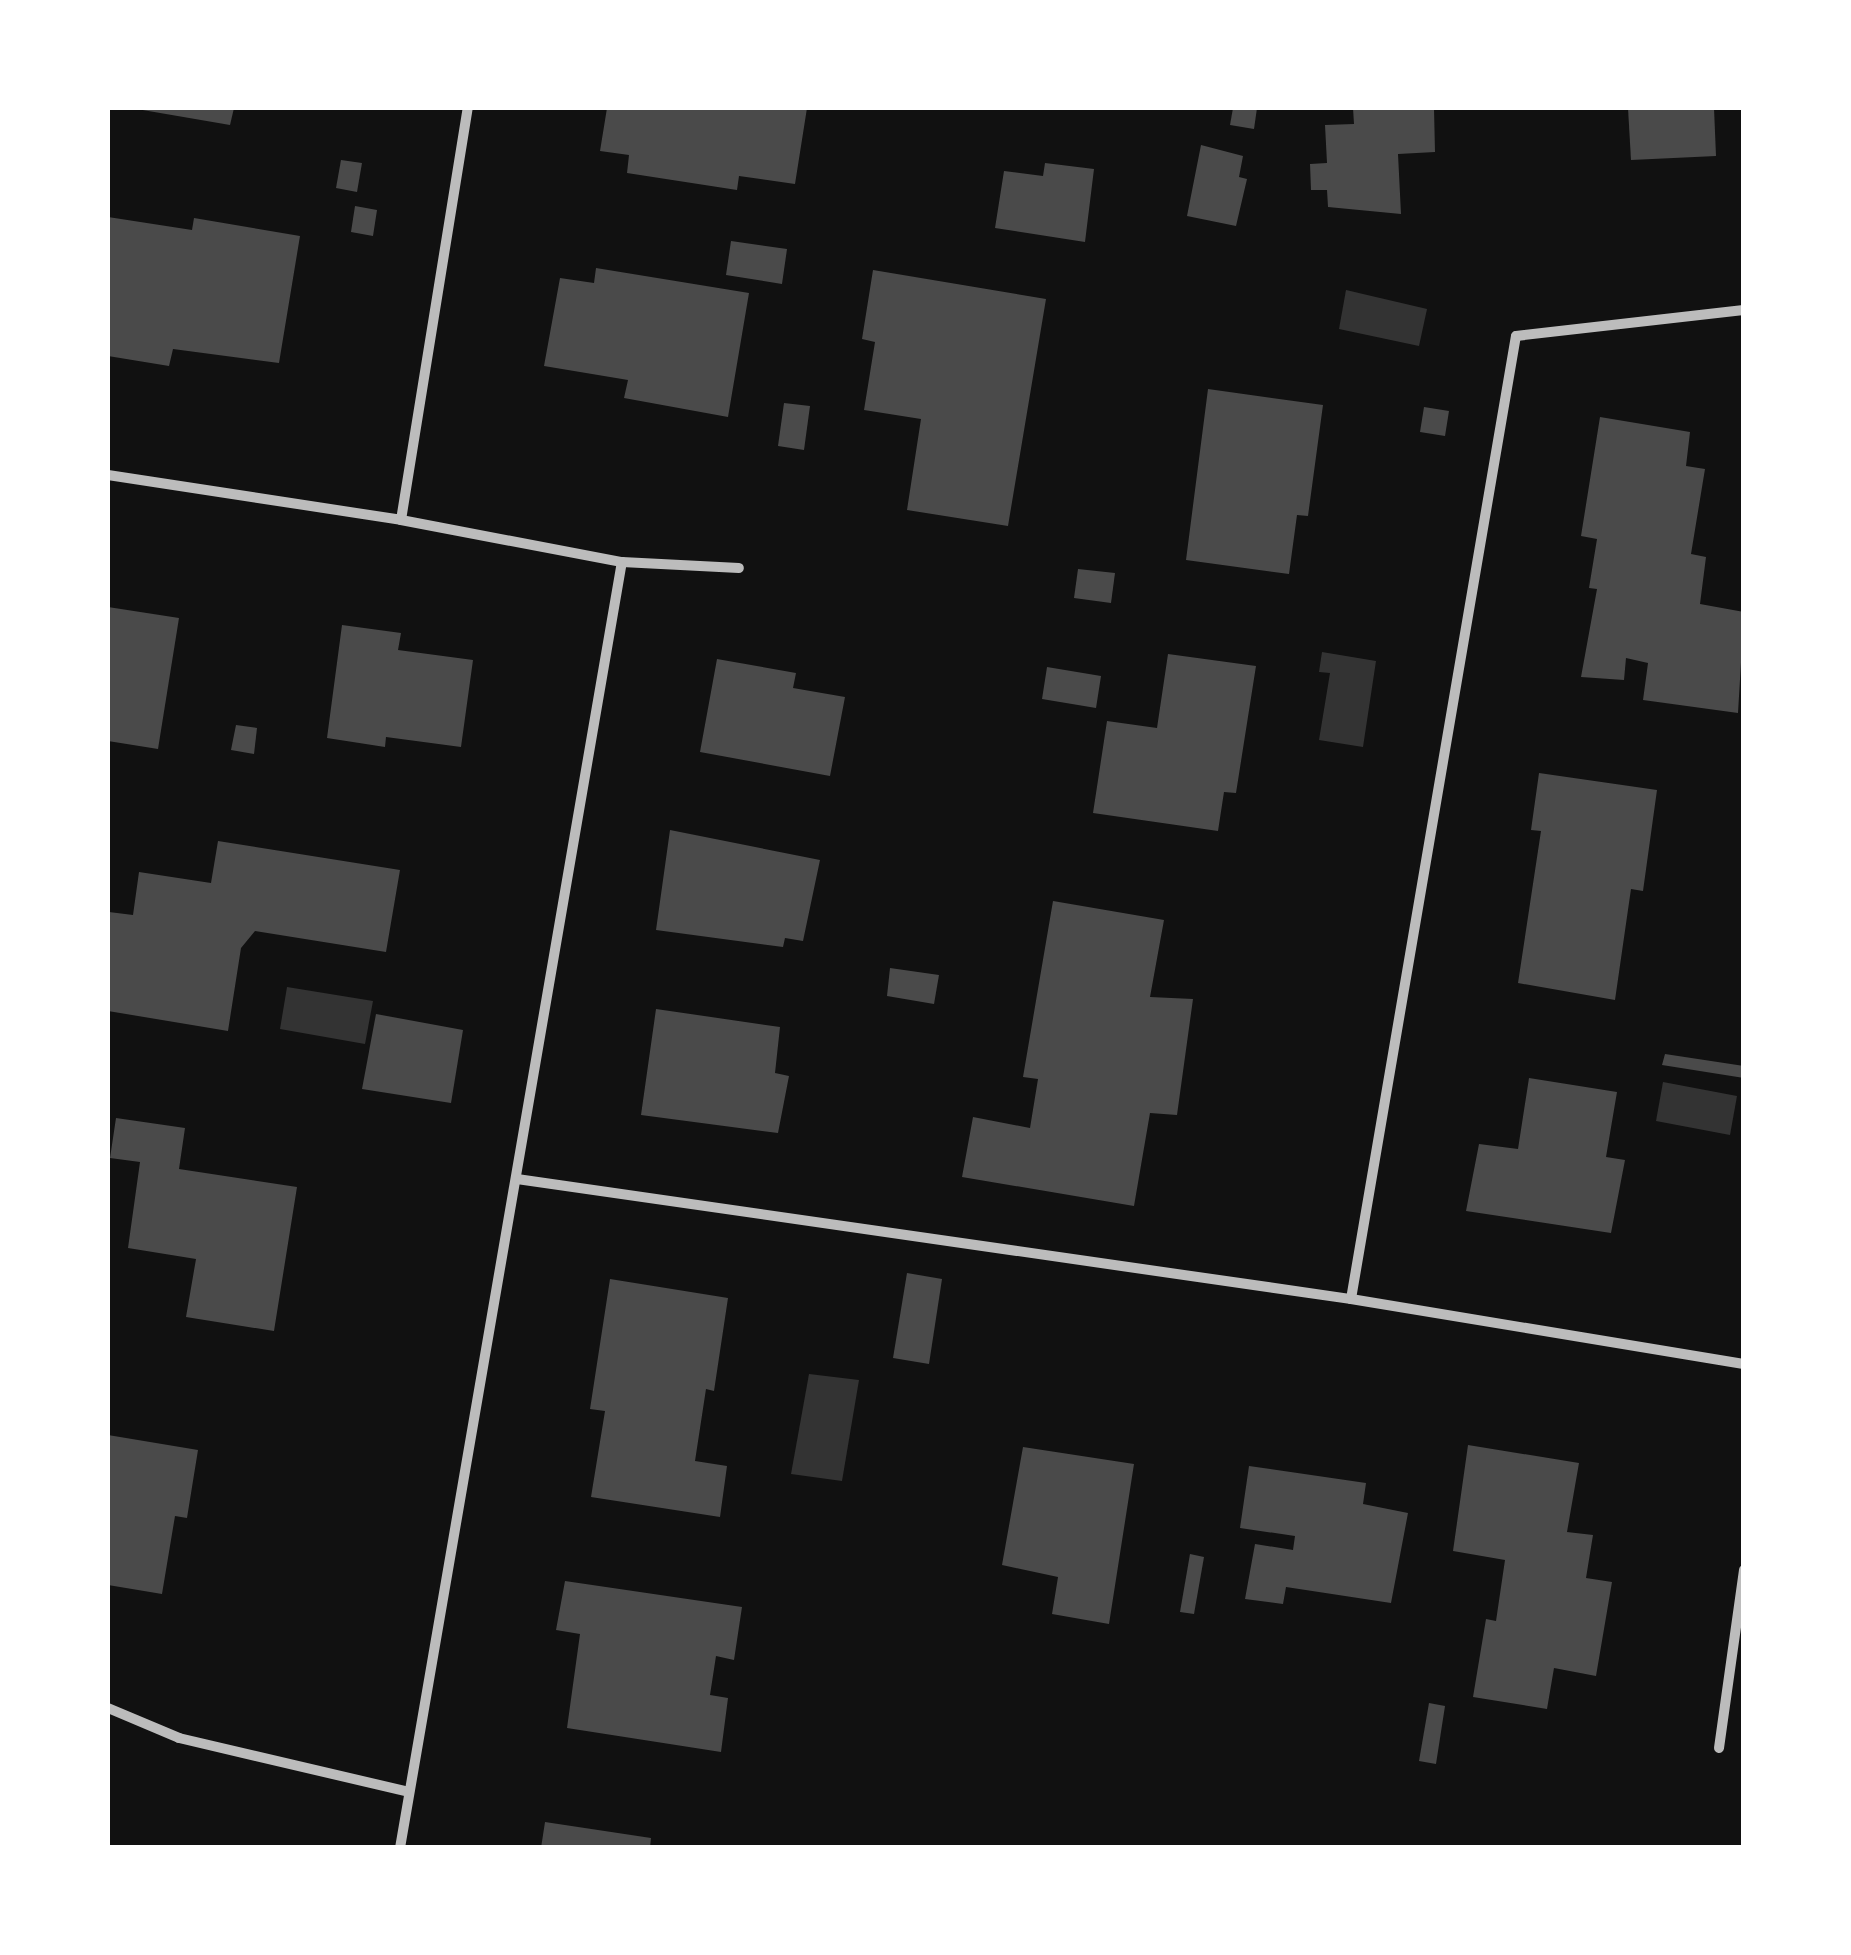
<!DOCTYPE html>
<style>
body{margin:0}
#map{position:relative;width:1851px;height:1955px;overflow:hidden;background:#111;font-family:"Fira Sans Condensed",sans-serif}
div>[style]{position:absolute}
[style*='--x']{left:calc(var(--x)*1px);top:calc(var(--y)*1px);width:calc(var(--w)*1px);rotate:calc(var(--a)*1deg)}
.water>*{inset:0;background:#333}
.building>*{inset:0;background:#4a4a4a}
.minor>*{height:10px;margin:-5px;padding:0 5px;transform-origin:5px;border-radius:5px;background:#bcbcbc}
span{translate:-50% -50%;white-space:nowrap;text-align:center;line-height:1.15;-webkit-text-stroke:8px #fff;paint-order:stroke}
.frame{position:absolute;inset:0;border:110px solid #fff;pointer-events:none}
</style>
<div id="map">
<div class="water">
<i style="clip-path:polygon(1346px 290px,1427px 309px,1419px 346px,1339px 329px)"></i>
<i style="clip-path:polygon(1322px 652px,1376px 661px,1363px 747px,1319px 740px,1330px 673px,1319px 672px)"></i>
<i style="clip-path:polygon(287px 987px,373px 1001px,365px 1044px,280px 1029px)"></i>
<i style="clip-path:polygon(1663px 1082px,1737px 1096px,1730px 1135px,1656px 1121px)"></i>
<i style="clip-path:polygon(809px 1374px,859px 1380px,842px 1481px,791px 1474px)"></i>
</div>
<div class="building">
<i style="clip-path:polygon(131px 108px,234px 108px,230px 125px)"></i>
<i style="clip-path:polygon(607px 108px,807px 108px,795px 184px,739px 176px,737px 190px,627px 173px,629px 155px,600px 151px)"></i>
<i style="clip-path:polygon(1233px 108px,1257px 108px,1254px 129px,1230px 125px)"></i>
<i style="clip-path:polygon(1353px 108px,1434px 108px,1435px 152px,1398px 154px,1401px 214px,1328px 207px,1327px 190px,1311px 190px,1310px 164px,1327px 163px,1325px 125px,1354px 124px)"></i>
<i style="clip-path:polygon(1628px 108px,1714px 108px,1716px 156px,1631px 160px)"></i>
<i style="clip-path:polygon(1201px 145px,1243px 156px,1239px 177px,1247px 179px,1236px 226px,1187px 216px)"></i>
<i style="clip-path:polygon(341px 160px,362px 163px,357px 192px,336px 188px)"></i>
<i style="clip-path:polygon(1045px 163px,1094px 169px,1085px 242px,995px 228px,1004px 171px,1043px 176px)"></i>
<i style="clip-path:polygon(355px 206px,377px 210px,373px 236px,351px 232px)"></i>
<i style="clip-path:polygon(108px 217px,192px 230px,194px 218px,300px 236px,279px 363px,173px 349px,169px 366px,108px 356px)"></i>
<i style="clip-path:polygon(731px 241px,787px 249px,782px 284px,726px 275px)"></i>
<i style="clip-path:polygon(596px 268px,749px 293px,728px 417px,624px 398px,628px 380px,544px 366px,560px 278px,594px 283px)"></i>
<i style="clip-path:polygon(873px 270px,1046px 299px,1008px 526px,907px 510px,921px 419px,864px 410px,875px 342px,862px 339px)"></i>
<i style="clip-path:polygon(1208px 389px,1323px 405px,1308px 516px,1297px 515px,1289px 574px,1186px 560px)"></i>
<i style="clip-path:polygon(784px 403px,810px 406px,804px 450px,778px 446px)"></i>
<i style="clip-path:polygon(1424px 407px,1449px 411px,1445px 436px,1420px 432px)"></i>
<i style="clip-path:polygon(1600px 417px,1690px 432px,1686px 466px,1705px 469px,1691px 554px,1706px 557px,1700px 604px,1744px 612px,1738px 713px,1643px 700px,1648px 663px,1626px 658px,1624px 680px,1581px 677px,1597px 589px,1589px 588px,1597px 539px,1581px 536px)"></i>
<i style="clip-path:polygon(1078px 569px,1115px 573px,1111px 603px,1074px 598px)"></i>
<i style="clip-path:polygon(108px 607px,179px 618px,158px 749px,108px 741px)"></i>
<i style="clip-path:polygon(342px 625px,401px 633px,398px 650px,473px 660px,461px 747px,386px 737px,385px 747px,327px 738px)"></i>
<i style="clip-path:polygon(1168px 654px,1256px 666px,1236px 793px,1224px 792px,1218px 831px,1093px 813px,1107px 721px,1157px 728px)"></i>
<i style="clip-path:polygon(717px 659px,796px 673px,793px 688px,845px 697px,830px 776px,700px 752px)"></i>
<i style="clip-path:polygon(1047px 667px,1101px 676px,1096px 708px,1042px 699px)"></i>
<i style="clip-path:polygon(236px 725px,257px 728px,254px 754px,231px 750px)"></i>
<i style="clip-path:polygon(1539px 773px,1657px 790px,1643px 891px,1631px 889px,1615px 1000px,1518px 983px,1541px 831px,1531px 830px)"></i>
<i style="clip-path:polygon(670px 830px,820px 860px,803px 941px,785px 938px,783px 947px,656px 930px)"></i>
<i style="clip-path:polygon(218px 841px,400px 870px,386px 952px,255px 931px,241px 948px,228px 1031px,108px 1011px,109px 912px,133px 915px,139px 872px,211px 883px)"></i>
<i style="clip-path:polygon(1053px 901px,1164px 920px,1150px 997px,1193px 999px,1177px 1115px,1150px 1113px,1134px 1206px,962px 1177px,973px 1117px,1030px 1128px,1038px 1079px,1023px 1077px)"></i>
<i style="clip-path:polygon(890px 968px,939px 975px,934px 1004px,887px 996px)"></i>
<i style="clip-path:polygon(656px 1009px,780px 1027px,775px 1073px,789px 1076px,778px 1133px,641px 1115px)"></i>
<i style="clip-path:polygon(376px 1014px,463px 1030px,451px 1103px,362px 1089px)"></i>
<i style="clip-path:polygon(1665px 1054px,1744px 1066px,1744px 1078px,1662px 1065px)"></i>
<i style="clip-path:polygon(1529px 1078px,1617px 1092px,1606px 1157px,1625px 1160px,1611px 1233px,1466px 1211px,1479px 1144px,1518px 1149px)"></i>
<i style="clip-path:polygon(116px 1118px,185px 1128px,179px 1169px,297px 1187px,274px 1331px,186px 1317px,196px 1259px,128px 1248px,140px 1162px,110px 1158px)"></i>
<i style="clip-path:polygon(907px 1273px,942px 1279px,929px 1364px,893px 1358px)"></i>
<i style="clip-path:polygon(610px 1279px,728px 1298px,714px 1391px,706px 1389px,695px 1461px,727px 1466px,720px 1517px,591px 1497px,605px 1411px,590px 1409px)"></i>
<i style="clip-path:polygon(108px 1435px,198px 1450px,187px 1518px,175px 1516px,162px 1594px,108px 1585px)"></i>
<i style="clip-path:polygon(1468px 1445px,1579px 1463px,1567px 1532px,1593px 1535px,1586px 1578px,1612px 1582px,1596px 1676px,1554px 1668px,1547px 1709px,1473px 1697px,1486px 1619px,1496px 1621px,1505px 1560px,1453px 1551px)"></i>
<i style="clip-path:polygon(1023px 1447px,1134px 1464px,1109px 1624px,1052px 1614px,1058px 1577px,1002px 1565px)"></i>
<i style="clip-path:polygon(1249px 1466px,1366px 1483px,1363px 1504px,1408px 1513px,1391px 1603px,1286px 1587px,1283px 1604px,1245px 1599px,1255px 1544px,1293px 1550px,1295px 1536px,1240px 1528px)"></i>
<i style="clip-path:polygon(1190px 1554px,1204px 1557px,1194px 1614px,1180px 1612px)"></i>
<i style="clip-path:polygon(565px 1581px,742px 1607px,734px 1660px,716px 1656px,710px 1695px,728px 1698px,721px 1752px,567px 1728px,580px 1634px,556px 1630px)"></i>
<i style="clip-path:polygon(1429px 1703px,1445px 1706px,1436px 1764px,1419px 1761px)"></i>
<i style="clip-path:polygon(545px 1822px,651px 1838px,650px 1848px,541px 1848px)"></i>
</div>
<div class="minor">
<i style="--x:108;--y:475;--w:296;--a:8.7"></i>
<i style="--x:401;--y:520;--w:225;--a:10.8"></i>
<i style="--x:622;--y:562;--w:117;--a:2.9"></i>
<i style="--x:401;--y:520;--w:417;--a:-80.8"></i>
<i style="--x:517;--y:1179;--w:843;--a:8.19"></i>
<i style="--x:1351;--y:1299;--w:398;--a:9.4"></i>
<i style="--x:1351;--y:1299;--w:977;--a:-80.28"></i>
<i style="--x:1516;--y:336;--w:229;--a:-6.5"></i>
<i style="--x:108;--y:1708;--w:77;--a:22.9"></i>
<i style="--x:179;--y:1738;--w:236;--a:13.2"></i>
<i style="--x:1719;--y:1748;--w:180;--a:-82"></i>
<i style="--x:400;--y:1848;--w:1305;--a:-80.21"></i>
</div>
<div class="frame"></div>
</div>
